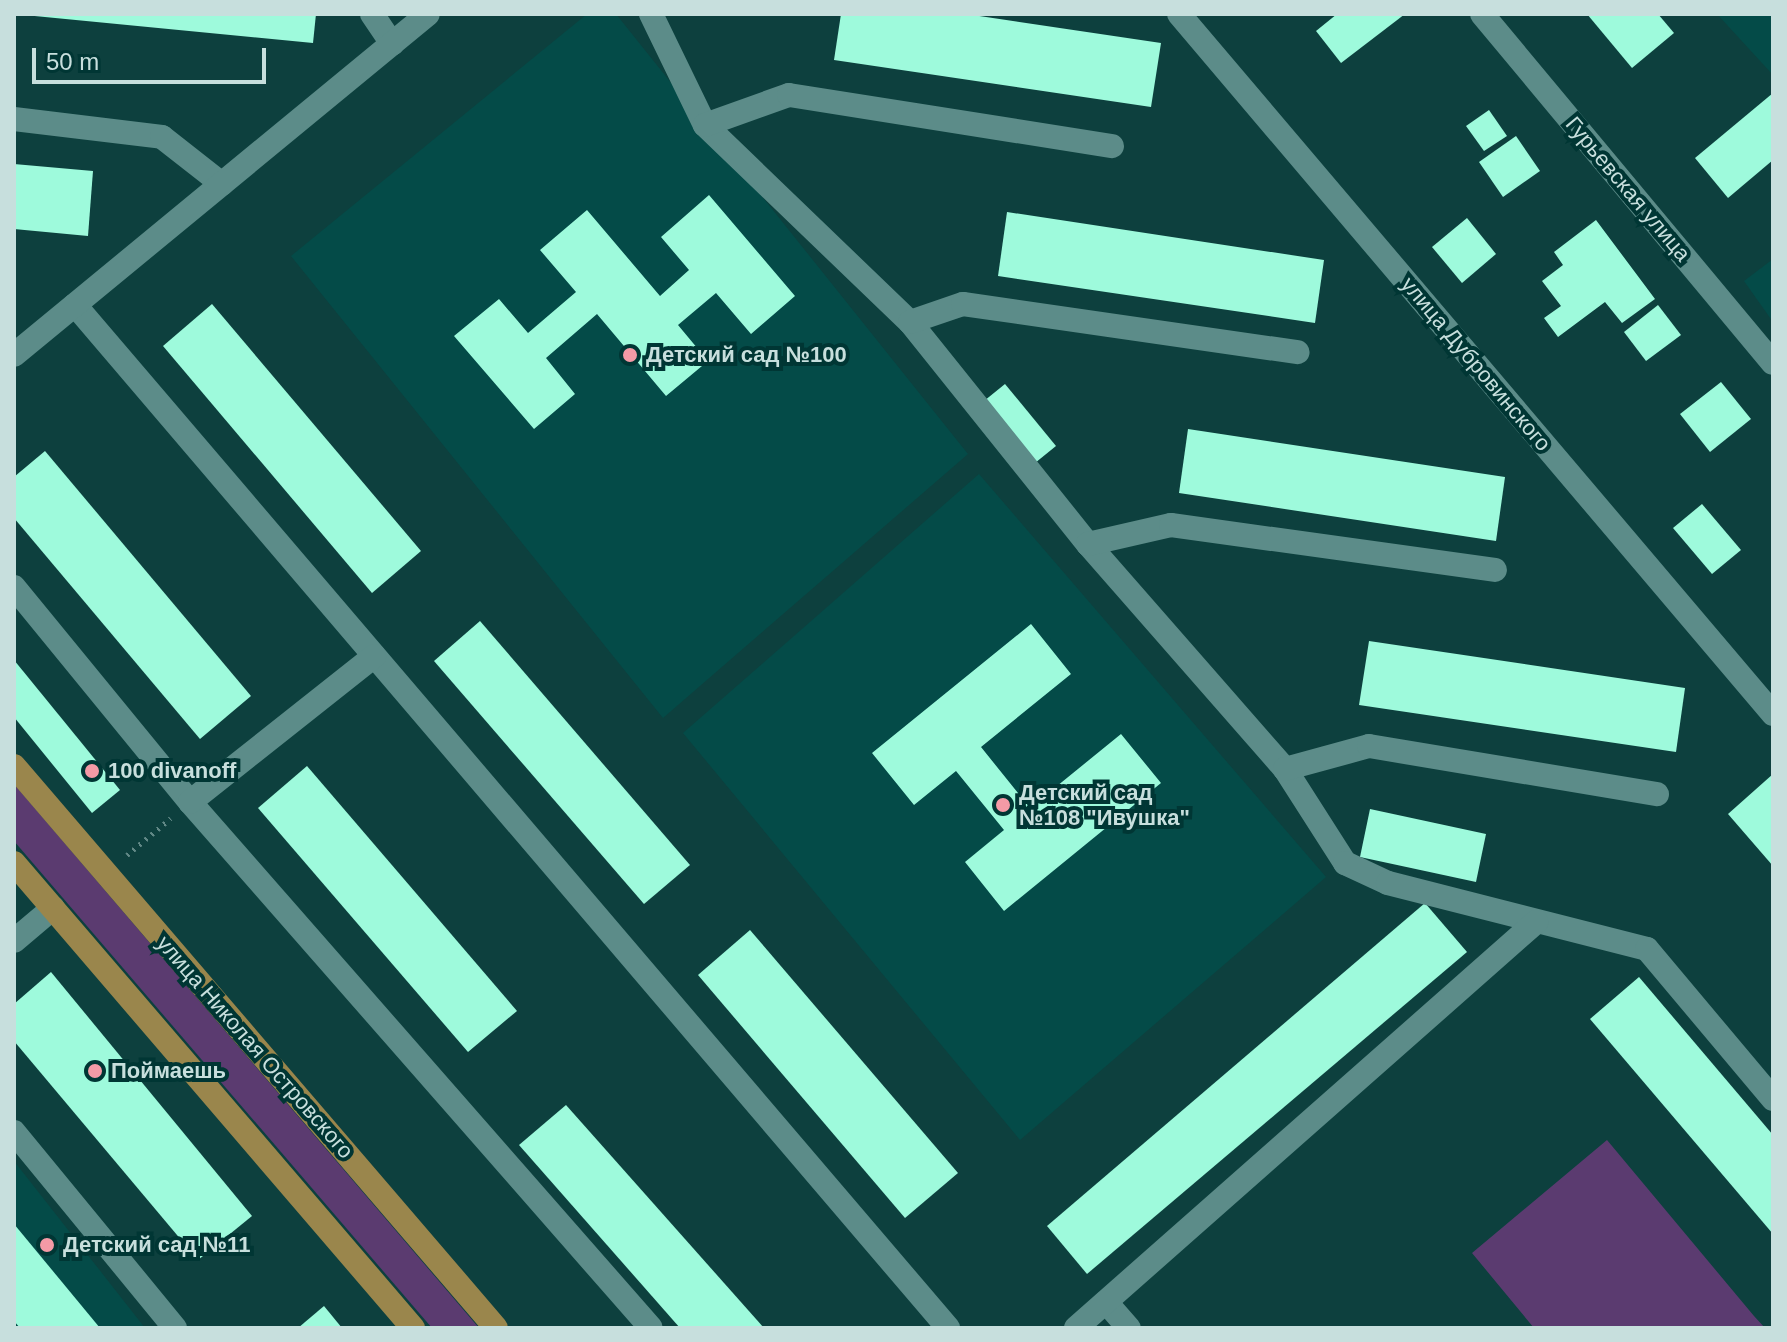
<!DOCTYPE html>
<meta charset="utf-8">
<style>
body{margin:0}
#map{position:relative;width:1787px;height:1342px;overflow:hidden;background:#0d403e;font-family:Helvetica,sans-serif}
div>[style]{position:absolute}
[style*='--x']{left:calc(var(--x)*1px);top:calc(var(--y)*1px);width:calc(var(--w)*1px);rotate:calc(var(--a)*1deg)}
.built>*{inset:0;background:#044b48}
.green>*{inset:0;background:#5b3b70}
.building>*{inset:0;background:#9efadc}
.path>*{height:5px;margin-top:-2.5px;transform-origin:0;background:repeating-linear-gradient(90deg,#618886 0 2px,transparent 0 8px)}
.minor>*{height:24px;margin:-12px;padding:0 12px;transform-origin:12px;border-radius:12px;background:#5c8c89}
.major>*{height:24px;margin:-12px;padding:0 12px;transform-origin:12px;border-radius:12px;background:#9a864c}
.dots>*{width:22px;height:22px;translate:-50% -50%;box-sizing:border-box;border:4px solid #003634;border-radius:50%}
span{translate:-50% -50%;white-space:nowrap;text-align:center;line-height:1.15;-webkit-text-stroke:8px #003634;paint-order:stroke}
.street-label{font-size:22px;color:#c7dfdd}
.poi-label{font-size:22px;color:#c7dfdd;font-weight:700}
.left{translate:0 -50%;text-align:left}
.frame{position:absolute;inset:0;border:16px solid #c7dfdd;pointer-events:none}
.scale{position:absolute;left:32px;top:48px;width:234px;height:36px;box-sizing:border-box;border:4px solid #c7dfdd;border-top:0;padding-left:10px;font-size:24px;line-height:28px;white-space:nowrap;color:#c7dfdd;-webkit-text-stroke:6px #003634;paint-order:stroke}
</style>
<div id="map">
<div class="built">
<i style="clip-path:polygon(587px 14px,616px 14px,968px 454px,663px 718px,291px 256px)"></i>
<i style="clip-path:polygon(1717px 14px,1773px 14px,1773px 75px)"></i>
<i style="clip-path:polygon(1773px 259px,1773px 322px,1744px 281px)"></i>
<i style="clip-path:polygon(979px 474px,1326px 877px,1020px 1140px,683px 733px)"></i>
<i style="clip-path:polygon(14px 1161px,145px 1328px,14px 1328px)"></i>
</div>
<div class="green">
<i style="clip-path:polygon(14px 784px,479px 1328px,432px 1328px,14px 841px)"></i>
<i style="clip-path:polygon(1607px 1140px,1754px 1316px,1765px 1328px,1534px 1328px,1472px 1253px)"></i>
</div>
<div class="building">
<i style="clip-path:polygon(14px 14px,316px 14px,313px 43px)"></i>
<i style="clip-path:polygon(841px 14px,966px 14px,1161px 43px,1151px 107px,834px 60px)"></i>
<i style="clip-path:polygon(1337px 14px,1405px 14px,1341px 63px,1316px 31px)"></i>
<i style="clip-path:polygon(1587px 14px,1658px 14px,1674px 33px,1632px 68px)"></i>
<i style="clip-path:polygon(1773px 93px,1773px 160px,1728px 198px,1695px 158px)"></i>
<i style="clip-path:polygon(1489px 110px,1507px 136px,1484px 151px,1466px 126px)"></i>
<i style="clip-path:polygon(1516px 136px,1540px 171px,1503px 197px,1479px 162px)"></i>
<i style="clip-path:polygon(14px 164px,93px 171px,88px 236px,14px 229px)"></i>
<i style="clip-path:polygon(709px 195px,795px 296px,751px 334px,716px 293px,678px 325px,708px 361px,666px 396px,597px 314px,546px 358px,575px 394px,534px 429px,454px 336px,499px 299px,528px 333px,576px 292px,540px 250px,587px 210px,660px 296px,689px 270px,661px 237px)"></i>
<i style="clip-path:polygon(1007px 212px,1324px 260px,1315px 323px,998px 276px)"></i>
<i style="clip-path:polygon(1467px 218px,1496px 254px,1462px 283px,1432px 247px)"></i>
<i style="clip-path:polygon(1596px 220px,1655px 299px,1622px 323px,1605px 302px,1558px 337px,1544px 318px,1561px 306px,1542px 281px,1563px 265px,1554px 252px)"></i>
<i style="clip-path:polygon(212px 304px,421px 551px,372px 593px,163px 346px)"></i>
<i style="clip-path:polygon(1658px 305px,1681px 335px,1646px 361px,1624px 332px)"></i>
<i style="clip-path:polygon(1721px 382px,1751px 419px,1710px 452px,1680px 414px)"></i>
<i style="clip-path:polygon(1005px 384px,1056px 446px,1035px 463px,984px 401px)"></i>
<i style="clip-path:polygon(1188px 429px,1505px 477px,1496px 541px,1179px 493px)"></i>
<i style="clip-path:polygon(45px 451px,251px 696px,200px 739px,14px 518px,14px 477px)"></i>
<i style="clip-path:polygon(1702px 504px,1741px 550px,1712px 574px,1673px 528px)"></i>
<i style="clip-path:polygon(480px 621px,690px 865px,644px 904px,434px 661px)"></i>
<i style="clip-path:polygon(1031px 624px,1071px 674px,981px 747px,1030px 808px,1121px 734px,1161px 783px,1004px 911px,965px 862px,1004px 830px,956px 771px,914px 805px,872px 753px)"></i>
<i style="clip-path:polygon(1369px 641px,1685px 688px,1676px 752px,1359px 705px)"></i>
<i style="clip-path:polygon(14px 660px,120px 790px,92px 813px,14px 717px)"></i>
<i style="clip-path:polygon(307px 766px,517px 1011px,468px 1052px,258px 808px)"></i>
<i style="clip-path:polygon(1773px 774px,1773px 866px,1728px 814px)"></i>
<i style="clip-path:polygon(1370px 809px,1486px 834px,1476px 882px,1360px 857px)"></i>
<i style="clip-path:polygon(1425px 903px,1467px 952px,1087px 1274px,1047px 1226px)"></i>
<i style="clip-path:polygon(750px 930px,958px 1173px,905px 1218px,698px 975px)"></i>
<i style="clip-path:polygon(51px 972px,252px 1216px,198px 1260px,14px 1041px,14px 1004px)"></i>
<i style="clip-path:polygon(1639px 977px,1773px 1135px,1773px 1234px,1590px 1019px)"></i>
<i style="clip-path:polygon(566px 1105px,764px 1328px,680px 1328px,519px 1145px)"></i>
<i style="clip-path:polygon(14px 1224px,100px 1328px,20px 1328px,14px 1321px)"></i>
<i style="clip-path:polygon(324px 1306px,342px 1328px,298px 1328px)"></i>
</div>
<div class="path">
<i style="--x:127;--y:855;--w:57;--a:-40.1"></i>
</div>
<div class="minor">
<i style="--x:372;--y:14;--w:36;--a:56"></i>
<i style="--x:651;--y:14;--w:123;--a:64.1"></i>
<i style="--x:705;--y:125;--w:284;--a:43.9"></i>
<i style="--x:910;--y:322;--w:285;--a:51.3"></i>
<i style="--x:1088;--y:544;--w:299;--a:48.8"></i>
<i style="--x:1285;--y:769;--w:112;--a:57.4"></i>
<i style="--x:1345;--y:863;--w:47;--a:24.9"></i>
<i style="--x:1388;--y:883;--w:267;--a:14.3"></i>
<i style="--x:1647;--y:949;--w:196;--a:50"></i>
<i style="--x:1179;--y:14;--w:918;--a:49.68"></i>
<i style="--x:1482;--y:14;--w:454;--a:50.2"></i>
<i style="--x:14;--y:119;--w:149;--a:6.9"></i>
<i style="--x:162;--y:137;--w:76;--a:38.1"></i>
<i style="--x:705;--y:125;--w:89;--a:-19.7"></i>
<i style="--x:789;--y:95;--w:327;--a:9"></i>
<i style="--x:75;--y:305;--w:1345;--a:49.52"></i>
<i style="--x:910;--y:322;--w:56;--a:-18.8"></i>
<i style="--x:963;--y:304;--w:338;--a:8.2"></i>
<i style="--x:14;--y:355;--w:536;--a:-39.48"></i>
<i style="--x:1088;--y:544;--w:85;--a:-12.9"></i>
<i style="--x:1171;--y:525;--w:327;--a:7.9"></i>
<i style="--x:14;--y:587;--w:278;--a:50.7"></i>
<i style="--x:190;--y:802;--w:699;--a:48.77"></i>
<i style="--x:1285;--y:769;--w:87;--a:-15.3"></i>
<i style="--x:1369;--y:746;--w:292;--a:9.5"></i>
<i style="--x:190;--y:802;--w:235;--a:-38.4"></i>
<i style="--x:14;--y:941;--w:51;--a:-40.2"></i>
<i style="--x:14;--y:1132;--w:254;--a:50.6"></i>
<i style="--x:1106;--y:1302;--w:35;--a:49"></i>
<i style="--x:1076;--y:1328;--w:614;--a:-41.43"></i>
</div>
<div class="major">
<i style="--x:14;--y:766;--w:740;--a:49.38"></i>
<i style="--x:14;--y:863;--w:613;--a:49.37"></i>
</div>
<div class="dots">
<i style="left:630px;top:355px;background:#f49aa6"></i>
<i style="left:92px;top:771px;background:#f49aa6"></i>
<i style="left:1003px;top:805px;background:#f49aa6"></i>
<i style="left:95px;top:1071px;background:#f49aa6"></i>
<i style="left:47px;top:1245px;background:#f49aa6"></i>
</div>
<div class="street-label">
<span style="left:1628px;top:189px;rotate:50deg">Гурьевская улица</span>
<span style="left:1476px;top:364px;rotate:50deg">улица Дубровинского</span>
<span style="left:255px;top:1047px;rotate:49deg">улица Николая Островского</span>
</div>
<div class="poi-label">
<span class="left" style="left:646px;top:355px">Детский сад №100</span>
<span class="left" style="left:108px;top:771px">100 divanoff</span>
<span class="left" style="left:1019px;top:805px">Детский сад<br>№108 "Ивушка"</span>
<span class="left" style="left:111px;top:1071px">Поймаешь</span>
<span class="left" style="left:63px;top:1245px">Детский сад №11</span>
</div>
<div class="frame"></div>
<div class="scale">50 m</div>
</div>
